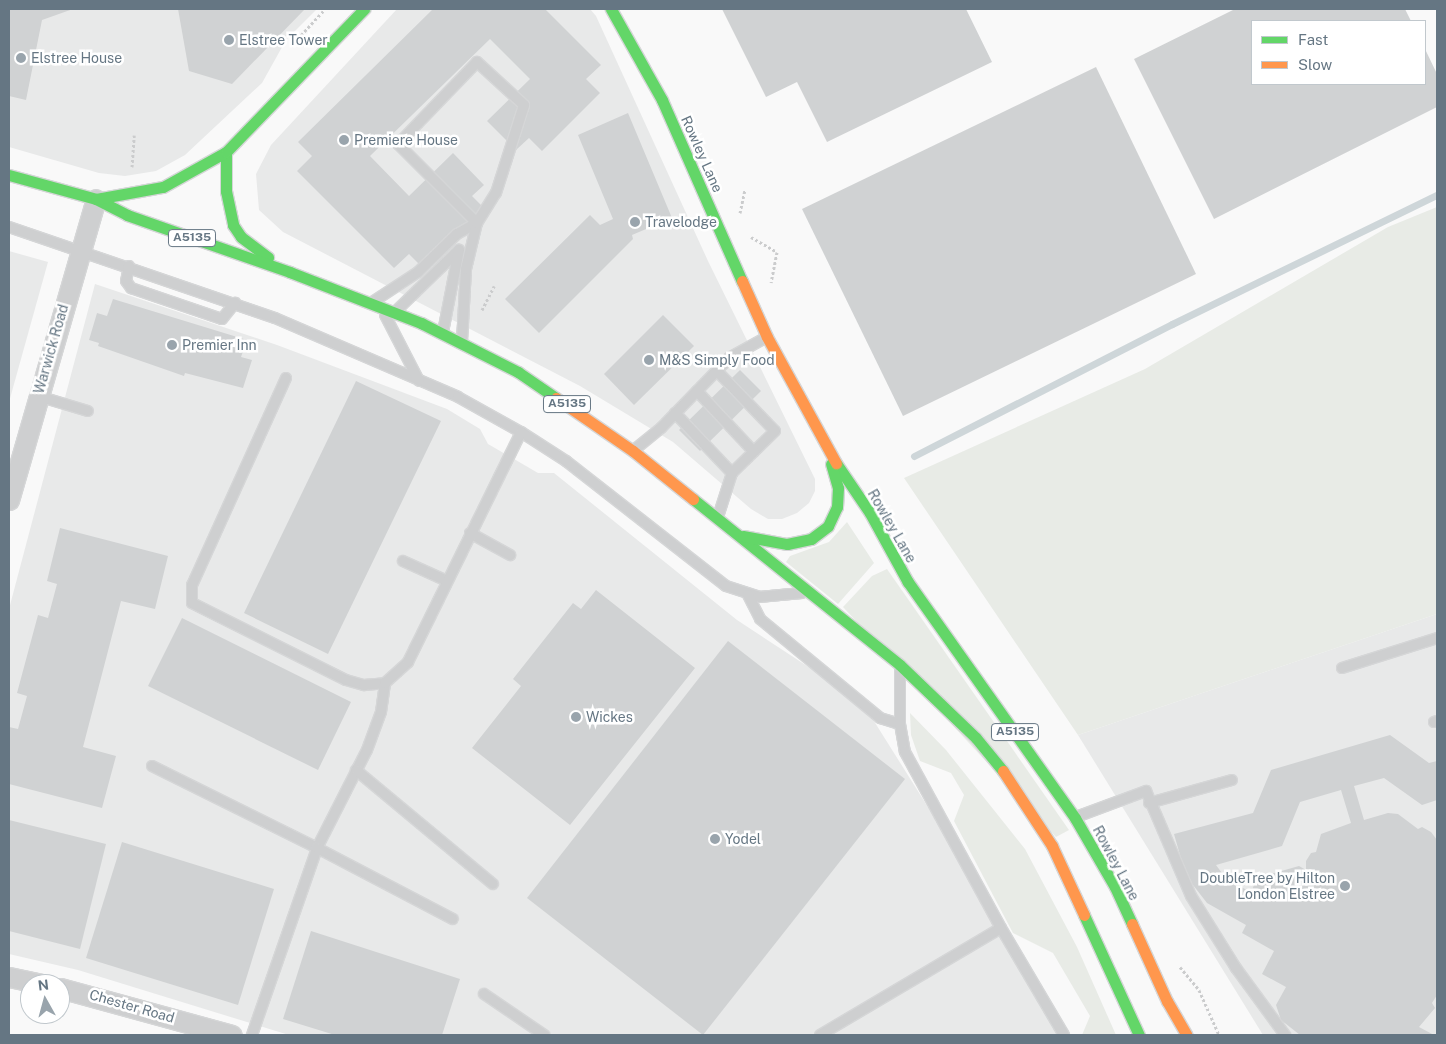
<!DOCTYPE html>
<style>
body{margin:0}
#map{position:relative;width:1446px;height:1044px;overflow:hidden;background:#f9f9f9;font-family:"Public Sans",sans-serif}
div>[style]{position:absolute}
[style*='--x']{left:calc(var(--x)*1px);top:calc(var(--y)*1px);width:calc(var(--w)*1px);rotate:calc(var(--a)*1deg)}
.built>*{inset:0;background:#e8e9e9}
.green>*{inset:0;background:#e8ebe6}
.stream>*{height:7px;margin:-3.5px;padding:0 3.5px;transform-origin:3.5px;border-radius:3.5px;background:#ced6d9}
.building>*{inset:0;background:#d0d2d3}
.path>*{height:3px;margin-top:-1.5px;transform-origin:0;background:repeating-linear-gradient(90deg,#cbcccd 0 2.5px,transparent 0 5px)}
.roads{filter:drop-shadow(1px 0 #d5d6d7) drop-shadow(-1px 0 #d5d6d7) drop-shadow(0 1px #d5d6d7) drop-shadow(0 -1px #d5d6d7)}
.lane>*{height:10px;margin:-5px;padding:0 5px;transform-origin:5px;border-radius:5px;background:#cecfd0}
.street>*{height:19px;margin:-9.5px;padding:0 9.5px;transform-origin:9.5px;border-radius:9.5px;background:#cecfd0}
.fast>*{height:11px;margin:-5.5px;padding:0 5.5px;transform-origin:5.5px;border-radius:5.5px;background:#63d668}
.slow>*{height:11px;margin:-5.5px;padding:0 5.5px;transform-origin:5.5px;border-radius:5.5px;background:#ff974d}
.dots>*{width:14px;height:14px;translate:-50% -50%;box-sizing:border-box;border:2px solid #fff;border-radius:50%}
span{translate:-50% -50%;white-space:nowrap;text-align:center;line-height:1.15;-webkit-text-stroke:5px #fff;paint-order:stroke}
.shield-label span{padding:1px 4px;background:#fff;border:1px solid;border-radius:4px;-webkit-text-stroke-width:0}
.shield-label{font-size:12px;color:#657683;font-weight:700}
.poi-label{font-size:14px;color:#657683}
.left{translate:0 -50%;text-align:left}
.right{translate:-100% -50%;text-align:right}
.street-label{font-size:14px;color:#657683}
.frame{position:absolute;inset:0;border:10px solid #657683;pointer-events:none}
.legend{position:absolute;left:1251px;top:20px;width:175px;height:65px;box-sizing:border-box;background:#fff;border:1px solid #c1c8cd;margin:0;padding:6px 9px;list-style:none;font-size:15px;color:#657683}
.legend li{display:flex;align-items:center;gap:10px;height:25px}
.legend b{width:25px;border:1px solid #c1c8cd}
.north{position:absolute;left:20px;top:974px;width:50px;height:50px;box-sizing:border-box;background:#fff;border:1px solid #c1c8cd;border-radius:50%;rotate:353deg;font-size:14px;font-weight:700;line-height:20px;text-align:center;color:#657683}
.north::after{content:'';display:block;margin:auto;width:18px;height:22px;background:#99a4ac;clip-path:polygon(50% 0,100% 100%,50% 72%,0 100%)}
</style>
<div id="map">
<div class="built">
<i style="clip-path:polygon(9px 9px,317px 9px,286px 40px,262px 83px,185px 155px,156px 171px,125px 176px,99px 173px,9px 147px)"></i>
<i style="clip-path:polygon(397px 9px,590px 9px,596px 16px,708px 261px,815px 479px,815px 491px,809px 503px,797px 513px,782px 519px,768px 519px,751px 509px,673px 442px,580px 386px,283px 232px,259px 210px,256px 174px,271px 145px)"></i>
<i style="clip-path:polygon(9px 251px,48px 262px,9px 402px)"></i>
<i style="clip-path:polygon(95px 284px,277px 345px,447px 409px,480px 429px,488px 444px,538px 473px,554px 473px,737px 620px,862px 702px,1071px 1035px,289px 1035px,78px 970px,9px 954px,9px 609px)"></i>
<i style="clip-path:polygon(1437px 614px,1437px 1035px,1263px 1035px,1078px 735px)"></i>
</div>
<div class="green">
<i style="clip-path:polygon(1437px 207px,1437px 614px,1078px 735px,904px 478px,1145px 369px,1388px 227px)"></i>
<i style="clip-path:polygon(847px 522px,874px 563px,838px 604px,786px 562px,790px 556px,829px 542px)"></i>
<i style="clip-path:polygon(887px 569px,1069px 830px,1056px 837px,843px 607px,872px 576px)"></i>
<i style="clip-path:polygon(910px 713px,946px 750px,1025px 849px,1077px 947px,1116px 1035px,1082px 1035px,1090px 1016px,1053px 953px,1013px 933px,954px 821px,964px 795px,951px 773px,920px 761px,911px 735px)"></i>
</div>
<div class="stream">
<i style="--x:914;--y:456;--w:290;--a:-27.1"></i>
<i style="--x:1172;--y:324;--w:295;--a:-26"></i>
</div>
<div class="building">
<i style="clip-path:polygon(9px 9px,73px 9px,42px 20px,26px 100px,9px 96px)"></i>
<i style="clip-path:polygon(178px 9px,305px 9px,232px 84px,189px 71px)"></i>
<i style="clip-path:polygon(433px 9px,545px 9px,601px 65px,586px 79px,600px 93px,542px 151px,529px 138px,516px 150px,487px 121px,530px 79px,490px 39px,370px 156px,409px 196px,453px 153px,484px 185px,472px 196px,484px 208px,423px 268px,409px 254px,394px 268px,297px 171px,312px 156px,298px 142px)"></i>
<i style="clip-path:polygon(722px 9px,966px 9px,992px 62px,827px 142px,797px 82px,766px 97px)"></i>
<i style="clip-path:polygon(1235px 9px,1405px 9px,1411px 21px,1252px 21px,1252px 84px,1425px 84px,1425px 49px,1437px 74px,1437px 107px,1214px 219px,1134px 59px)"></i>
<i style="clip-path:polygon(1096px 67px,1196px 274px,903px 416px,802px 209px)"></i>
<i style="clip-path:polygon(628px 113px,672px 218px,632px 235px,633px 239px,539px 333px,505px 299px,590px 215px,600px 225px,613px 219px,578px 135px)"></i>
<i style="clip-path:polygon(113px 299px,247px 340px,241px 357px,252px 360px,243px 388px,185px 373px,184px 376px,98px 346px,99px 343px,89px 340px,97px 313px,107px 316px)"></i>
<i style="clip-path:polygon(663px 315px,694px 346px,634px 405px,604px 374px)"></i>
<i style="clip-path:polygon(740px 370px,761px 391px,700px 451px,679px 430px)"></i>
<i style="clip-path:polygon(356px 381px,441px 421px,328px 654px,244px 613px)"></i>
<i style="clip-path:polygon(60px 528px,168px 556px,155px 609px,121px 601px,83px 747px,116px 756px,102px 808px,9px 784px,9px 727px,18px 729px,27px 696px,17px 693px,38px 615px,48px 618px,57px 584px,47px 581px)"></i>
<i style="clip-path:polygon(596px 590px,695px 668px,570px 825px,472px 748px,521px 686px,513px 679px,573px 603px,581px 609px)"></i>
<i style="clip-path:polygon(182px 618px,351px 702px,318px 770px,148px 686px)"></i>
<i style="clip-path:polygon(728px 641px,905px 779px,703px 1035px,527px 898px)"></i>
<i style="clip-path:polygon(evenodd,1390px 735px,1429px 763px,1437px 761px,1437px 800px,1422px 805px,1384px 778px,1354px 786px,1364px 820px,1388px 813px,1398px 814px,1418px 829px,1422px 827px,1431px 832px,1437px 840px,1437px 995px,1432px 1003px,1435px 1008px,1419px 1027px,1434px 1035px,1300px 1035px,1281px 1020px,1276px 1005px,1286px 987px,1262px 974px,1274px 951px,1242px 933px,1246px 925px,1207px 903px,1186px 876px,1174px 834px,1253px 813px,1271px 770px,1390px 735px,1341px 790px,1351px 823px,1321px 834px,1316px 852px,1311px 853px,1306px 861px,1306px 870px,1299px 866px,1257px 878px,1251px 892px,1227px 880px,1216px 865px,1282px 846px,1300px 802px,1341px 790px)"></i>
<i style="clip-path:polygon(9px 820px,106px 844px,80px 949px,9px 931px)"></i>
<i style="clip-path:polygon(122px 842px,274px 889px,238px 1005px,86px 958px)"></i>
<i style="clip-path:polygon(311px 931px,460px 979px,442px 1035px,335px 1035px,283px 1019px)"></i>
</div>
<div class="path">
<i style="--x:291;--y:46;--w:50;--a:-47.4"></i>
<i style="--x:132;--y:167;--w:32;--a:-86"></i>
<i style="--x:740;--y:213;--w:24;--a:-78"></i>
<i style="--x:751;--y:237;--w:30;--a:30"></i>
<i style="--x:777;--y:252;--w:31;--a:101"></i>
<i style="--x:482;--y:310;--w:27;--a:-63"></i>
<i style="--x:1180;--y:967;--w:30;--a:50"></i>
<i style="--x:1199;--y:990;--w:49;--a:66"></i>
</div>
<div class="roads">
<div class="lane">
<i style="--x:9;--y:227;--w:281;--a:18.9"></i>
<i style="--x:275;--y:318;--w:199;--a:23.3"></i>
<i style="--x:458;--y:397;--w:72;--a:29.1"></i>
<i style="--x:521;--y:432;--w:54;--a:32.8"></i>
<i style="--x:566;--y:461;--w:203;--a:38"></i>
<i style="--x:726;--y:586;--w:35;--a:18"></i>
<i style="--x:759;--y:597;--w:43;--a:-5.3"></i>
<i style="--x:129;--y:266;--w:15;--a:101"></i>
<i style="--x:126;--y:281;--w:9;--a:54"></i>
<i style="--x:131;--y:288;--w:96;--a:18.8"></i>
<i style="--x:222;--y:319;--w:21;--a:-51"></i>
<i style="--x:374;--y:301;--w:53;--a:-33.4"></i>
<i style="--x:418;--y:272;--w:54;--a:-44.3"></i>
<i style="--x:457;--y:234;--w:23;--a:-29"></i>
<i style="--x:397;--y:310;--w:86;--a:-44.1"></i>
<i style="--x:385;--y:315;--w:74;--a:62.7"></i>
<i style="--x:443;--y:332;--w:84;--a:-79"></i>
<i style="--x:462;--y:341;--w:72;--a:-86.8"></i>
<i style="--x:466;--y:269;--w:47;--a:-76.6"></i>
<i style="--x:477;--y:223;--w:36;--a:-58"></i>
<i style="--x:496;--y:193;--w:92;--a:-72.3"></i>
<i style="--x:524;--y:105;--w:64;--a:-137.5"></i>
<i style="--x:477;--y:62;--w:114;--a:133.9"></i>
<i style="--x:398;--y:144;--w:112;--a:45"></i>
<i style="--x:717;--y:371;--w:83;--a:46"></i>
<i style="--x:775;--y:431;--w:60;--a:135.7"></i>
<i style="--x:732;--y:473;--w:46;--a:107.7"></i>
<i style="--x:286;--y:378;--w:227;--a:114.4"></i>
<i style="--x:192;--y:585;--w:18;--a:90"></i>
<i style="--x:192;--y:603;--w:172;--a:26.6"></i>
<i style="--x:346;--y:680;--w:19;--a:16"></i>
<i style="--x:364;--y:685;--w:21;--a:-5"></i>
<i style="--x:697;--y:391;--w:83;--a:46.9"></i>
<i style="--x:38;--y:396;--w:52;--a:16.7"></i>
<i style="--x:675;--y:413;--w:83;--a:46.5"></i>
<i style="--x:634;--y:450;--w:35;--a:-39"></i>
<i style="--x:661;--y:428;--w:98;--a:-45.8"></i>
<i style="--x:729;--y:358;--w:43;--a:-28.9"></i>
<i style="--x:470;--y:533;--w:46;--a:28.8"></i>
<i style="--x:403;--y:561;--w:48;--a:24.4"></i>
<i style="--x:748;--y:595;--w:27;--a:63"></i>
<i style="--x:760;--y:619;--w:156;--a:39.5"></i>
<i style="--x:880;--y:718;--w:21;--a:17"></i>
<i style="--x:1342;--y:668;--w:100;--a:-17.5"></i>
<i style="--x:900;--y:671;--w:53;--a:90"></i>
<i style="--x:900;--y:724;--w:28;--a:80"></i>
<i style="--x:905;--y:752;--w:200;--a:61.4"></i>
<i style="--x:1001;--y:928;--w:124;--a:59.5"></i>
<i style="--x:1434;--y:722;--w:3;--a:-18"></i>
<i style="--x:152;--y:766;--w:184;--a:26.4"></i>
<i style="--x:317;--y:848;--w:110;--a:-63"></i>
<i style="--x:367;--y:750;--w:40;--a:-69.8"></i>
<i style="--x:381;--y:712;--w:29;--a:-82"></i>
<i style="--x:385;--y:683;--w:31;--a:-42"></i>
<i style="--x:408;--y:662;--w:256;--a:-63.8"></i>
<i style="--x:356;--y:770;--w:178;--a:39.8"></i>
<i style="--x:1149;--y:803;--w:86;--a:-15.5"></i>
<i style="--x:1076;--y:817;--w:75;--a:-20.4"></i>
<i style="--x:1146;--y:791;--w:114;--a:66.8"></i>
<i style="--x:1191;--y:896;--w:85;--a:58"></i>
<i style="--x:1236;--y:968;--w:83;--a:53.8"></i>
<i style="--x:484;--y:994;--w:73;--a:34.3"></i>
<i style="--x:252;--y:1035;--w:198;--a:-70.8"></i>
<i style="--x:317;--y:848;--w:153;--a:27.6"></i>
<i style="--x:820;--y:1035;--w:210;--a:-30.6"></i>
</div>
<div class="street">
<i style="--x:9;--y:500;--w:313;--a:-73.9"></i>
<i style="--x:9;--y:977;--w:35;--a:12"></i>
<i style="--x:60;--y:988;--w:178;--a:15.3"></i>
</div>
<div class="fast">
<i style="--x:611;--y:9;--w:104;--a:60.7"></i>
<i style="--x:662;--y:100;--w:198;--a:66.2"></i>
<i style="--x:226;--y:152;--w:39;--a:90"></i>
<i style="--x:226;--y:191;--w:35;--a:78"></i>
<i style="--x:233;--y:225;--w:14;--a:56"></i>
<i style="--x:241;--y:237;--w:34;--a:37"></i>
<i style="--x:9;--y:175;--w:90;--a:15.4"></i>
<i style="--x:96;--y:199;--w:35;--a:27"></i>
<i style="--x:127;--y:215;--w:173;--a:19.3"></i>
<i style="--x:290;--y:272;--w:141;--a:21.3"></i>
<i style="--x:421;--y:323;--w:109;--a:26.8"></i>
<i style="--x:518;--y:372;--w:46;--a:34.4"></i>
<i style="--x:96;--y:199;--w:68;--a:-10.2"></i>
<i style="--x:163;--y:187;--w:72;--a:-29.1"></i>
<i style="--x:226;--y:152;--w:199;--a:-46"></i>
<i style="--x:836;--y:463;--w:60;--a:55.8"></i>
<i style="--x:870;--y:513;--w:79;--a:61.2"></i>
<i style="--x:908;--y:582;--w:289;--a:54.7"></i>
<i style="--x:1075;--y:818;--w:80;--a:59.9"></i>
<i style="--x:1115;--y:887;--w:41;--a:65.3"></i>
<i style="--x:693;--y:499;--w:265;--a:38.7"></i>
<i style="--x:900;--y:665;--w:105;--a:43.8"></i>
<i style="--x:976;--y:738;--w:43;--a:50.7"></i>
<i style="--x:743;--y:536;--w:45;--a:10.3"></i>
<i style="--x:787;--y:544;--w:25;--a:-12"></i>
<i style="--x:811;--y:539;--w:21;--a:-37"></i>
<i style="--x:828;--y:526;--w:21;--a:-65"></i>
<i style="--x:837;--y:507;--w:19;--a:-87"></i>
<i style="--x:838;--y:488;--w:25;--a:-106"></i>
<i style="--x:1084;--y:915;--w:132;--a:65.4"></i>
</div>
<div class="slow">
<i style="--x:742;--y:281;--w:61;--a:65.9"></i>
<i style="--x:767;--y:337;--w:144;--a:61.3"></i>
<i style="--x:556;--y:398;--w:93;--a:34.5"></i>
<i style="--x:633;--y:451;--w:77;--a:38.7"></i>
<i style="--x:1003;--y:771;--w:90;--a:56.8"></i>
<i style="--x:1052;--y:846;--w:76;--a:65.1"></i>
<i style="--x:1132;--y:924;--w:85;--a:65.6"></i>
<i style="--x:1167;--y:1001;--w:39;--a:60"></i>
</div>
</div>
<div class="dots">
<i style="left:229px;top:40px;background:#99a4ac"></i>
<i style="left:21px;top:58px;background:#99a4ac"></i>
<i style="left:344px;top:140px;background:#99a4ac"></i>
<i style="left:635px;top:222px;background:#99a4ac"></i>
<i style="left:172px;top:345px;background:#99a4ac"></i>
<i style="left:649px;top:360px;background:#99a4ac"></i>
<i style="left:576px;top:717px;background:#99a4ac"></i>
<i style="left:715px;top:839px;background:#99a4ac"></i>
<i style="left:1345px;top:886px;background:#99a4ac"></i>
</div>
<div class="shield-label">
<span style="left:192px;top:238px">A5135</span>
<span style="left:567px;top:404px">A5135</span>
<span style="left:1015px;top:732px">A5135</span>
</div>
<div class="poi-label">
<span class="left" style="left:239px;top:40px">Elstree Tower</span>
<span class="left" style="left:31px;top:58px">Elstree House</span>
<span class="left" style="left:354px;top:140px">Premiere House</span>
<span class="left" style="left:645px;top:222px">Travelodge</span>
<span class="left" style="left:182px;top:345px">Premier Inn</span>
<span class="left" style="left:659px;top:360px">M&amp;S Simply Food</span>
<span class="left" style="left:586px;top:717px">Wickes</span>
<span class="left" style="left:725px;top:839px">Yodel</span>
<span class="right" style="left:1335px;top:886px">DoubleTree by Hilton<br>London Elstree</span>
</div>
<div class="street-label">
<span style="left:702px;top:154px;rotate:66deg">Rowley Lane</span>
<span style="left:51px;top:349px;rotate:-74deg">Warwick Road</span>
<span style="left:892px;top:526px;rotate:60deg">Rowley Lane</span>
<span style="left:1116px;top:863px;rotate:62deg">Rowley Lane</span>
<span style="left:132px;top:1006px;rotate:16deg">Chester Road</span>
</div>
<div class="frame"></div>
<ul class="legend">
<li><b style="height:6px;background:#63d668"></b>Fast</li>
<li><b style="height:6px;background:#ff974d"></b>Slow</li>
</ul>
<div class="north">N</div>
</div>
